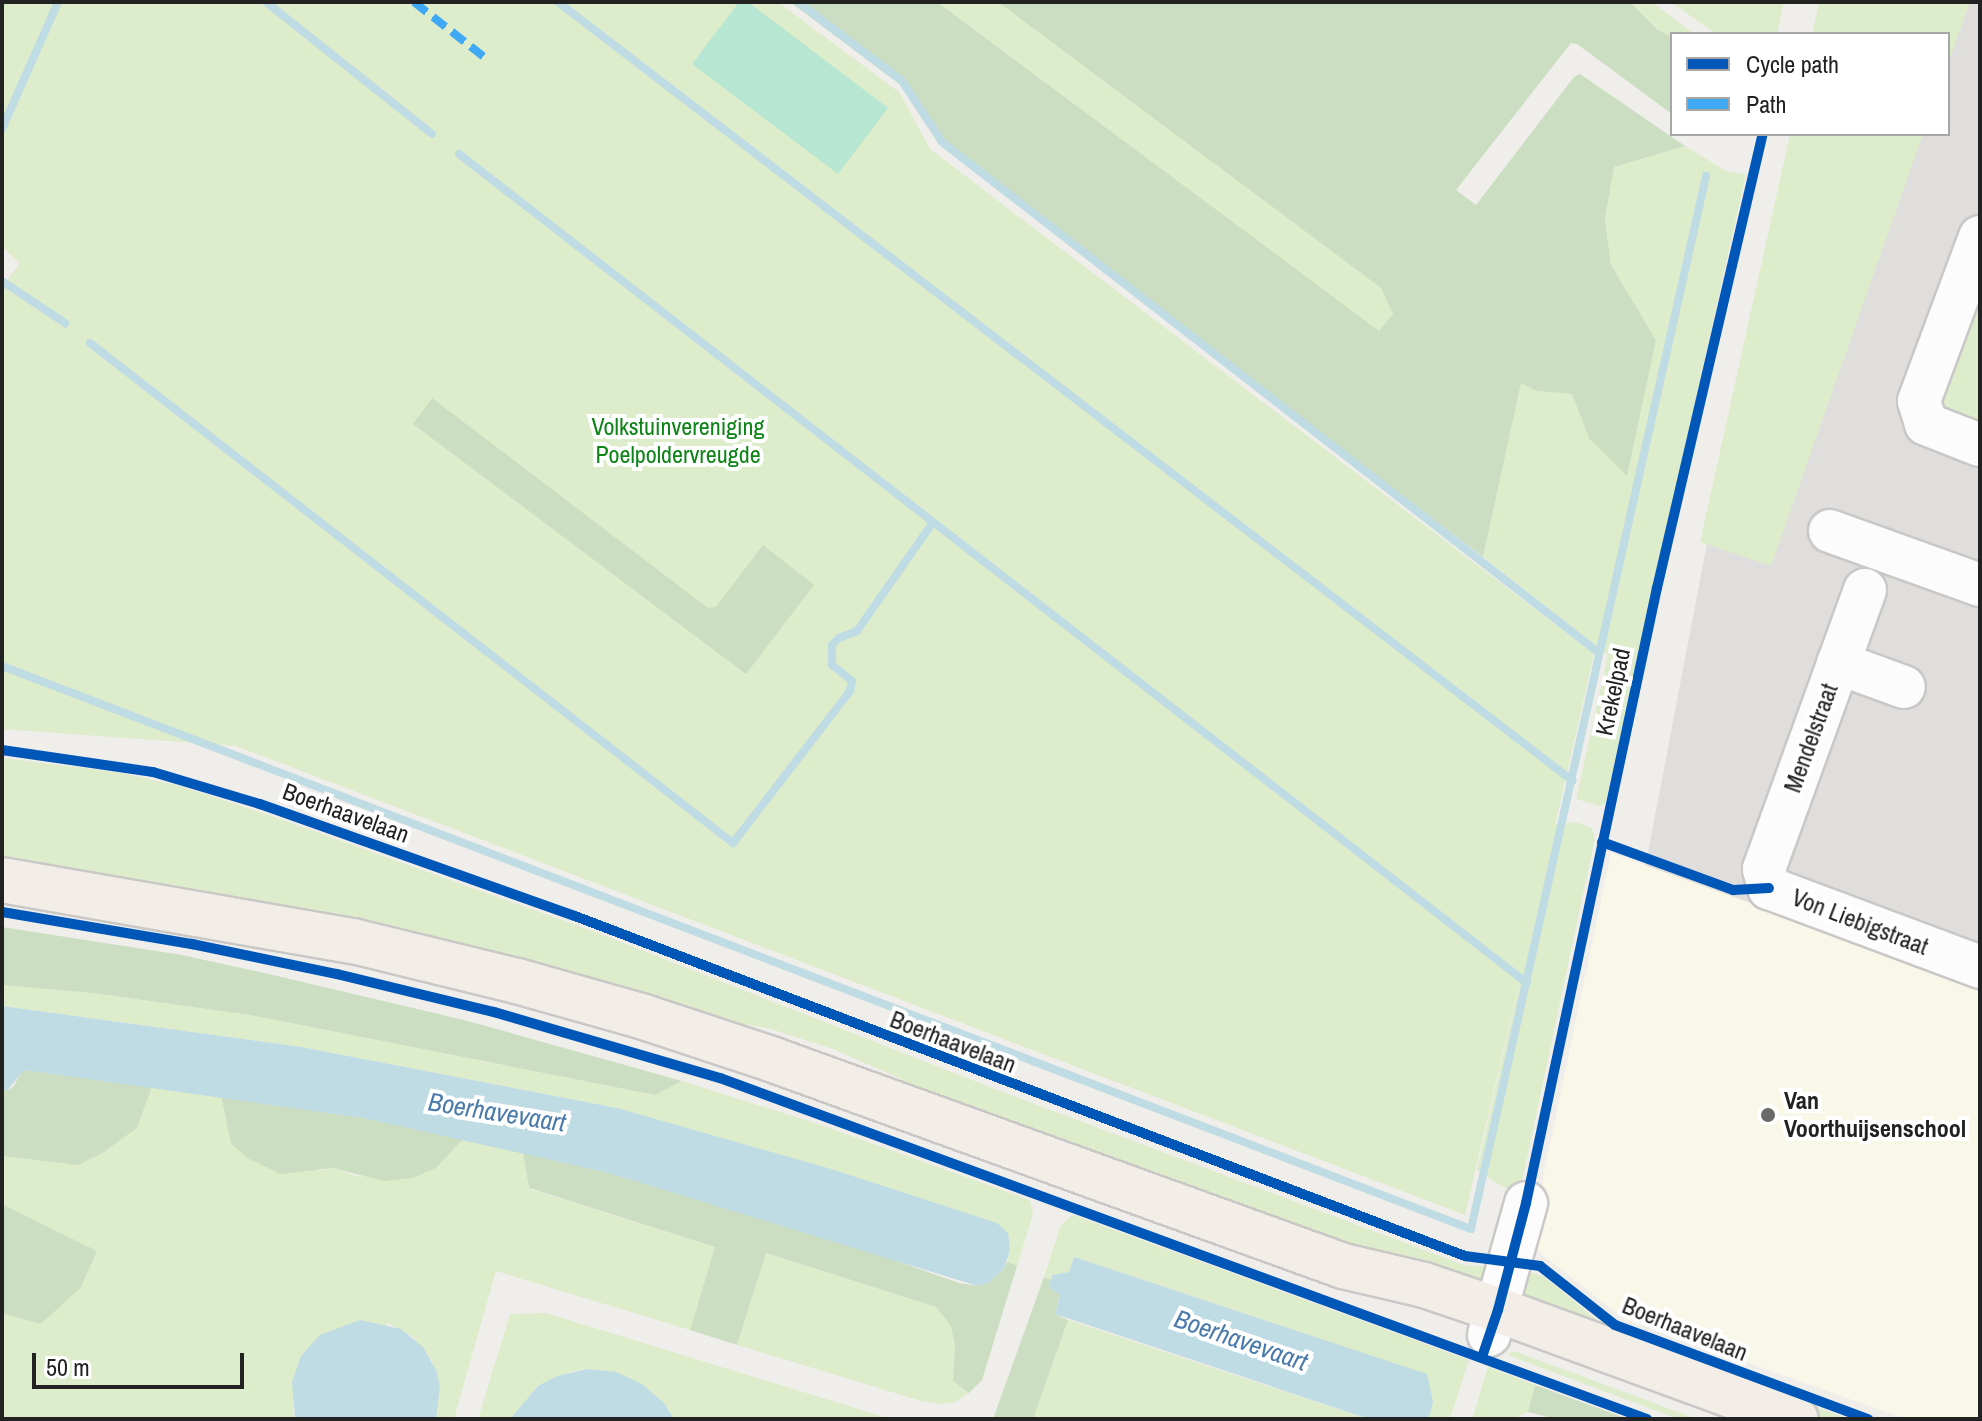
<!DOCTYPE html>
<style>
body{margin:0}
#map{position:relative;width:1982px;height:1421px;overflow:hidden;background:#f0eeeb;font-family:"Archivo Narrow",sans-serif}
div>[style]{position:absolute}
[style*='--x']{left:calc(var(--x)*1px);top:calc(var(--y)*1px);width:calc(var(--w)*1px);rotate:calc(var(--a)*1deg)}
.residential>*{inset:0;background:#dfdedc}
.education>*{inset:0;background:#f8f7e8}
.grass>*{inset:0;background:#ddeccb}
.forest>*{inset:0;background:#cbdec1}
.pitch>*{inset:0;background:#b7e6d2}
.water>*{inset:0;background:#bfdbe3}
.stream>*{height:8px;margin:-4px;padding:0 4px;transform-origin:4px;border-radius:4px;background:#bfdbe3}
.roads{filter:drop-shadow(2px 0 #c9c8c7) drop-shadow(-2px 0 #c9c8c7) drop-shadow(0 2px #c9c8c7) drop-shadow(0 -2px #c9c8c7)}
.minor>*{height:42px;margin:-21px;padding:0 21px;transform-origin:21px;border-radius:21px;background:#fdfcfc}
.major>*{height:44px;margin:-22px;padding:0 22px;transform-origin:22px;border-radius:22px;background:#f3ede7}
.quiet>*{height:8px;margin-top:-4px;transform-origin:0;background:repeating-linear-gradient(90deg,#3fa9f5 0 16px,transparent 0 24px)}
.cycleway>*{height:10px;margin:-5px;padding:0 5px;transform-origin:5px;border-radius:5px;background:#0057b8}
.dots>*{width:22px;height:22px;translate:-50% -50%;box-sizing:border-box;border:4px solid #fff;border-radius:50%}
span{translate:-50% -50%;white-space:nowrap;text-align:center;line-height:1.15;-webkit-text-stroke:8px #fff;paint-order:stroke}
.park-label{font-size:24px;color:#0c8416}
.street-label{font-size:24px;color:#222}
.poi-label{font-size:24px;color:#222;font-weight:700}
.left{translate:0 -50%;text-align:left}
.water-label{font-size:26px;color:#4a7aab;font-style:italic}
.frame{position:absolute;inset:0;border:4px solid #222;pointer-events:none}
.legend{position:absolute;left:1670px;top:32px;width:280px;height:104px;box-sizing:border-box;background:#fff;border:2px solid #a7a7a7;margin:0;padding:10px 14px;list-style:none;font-size:24px;color:#222}
.legend li{display:flex;align-items:center;gap:16px;height:40px}
.legend b{width:40px;border:2px solid #a7a7a7}
.scale{position:absolute;left:32px;top:1353px;width:212px;height:36px;box-sizing:border-box;border:4px solid #222;border-top:0;padding-left:10px;font-size:24px;line-height:28px;white-space:nowrap;color:#222;-webkit-text-stroke:6px #fff;paint-order:stroke}
</style>
<div id="map">
<div class="residential">
<i style="clip-path:polygon(1837px 2px,1980px 2px,1980px 1418px,1645px 868px,1730px 423px,1803px 134px,1948px 134px,1948px 34px)"></i>
</div>
<div class="education">
<i style="clip-path:polygon(1611px 853px,1980px 985px,1980px 1419px,1906px 1419px,1624px 1319px,1529px 1244px)"></i>
</div>
<div class="grass">
<i style="clip-path:polygon(2px 2px,778px 2px,900px 93px,930px 149px,1594px 654px,1555px 825px,1575px 822px,1592px 828px,1595px 838px,1520px 1191px,1503px 1187px,1477px 1170px,1531px 930px,1465px 1215px,236px 746px,2px 729px,2px 287px,20px 263px,2px 247px)"></i>
<i style="clip-path:polygon(937px 2px,998px 2px,1381px 288px,1393px 314px,1379px 332px)"></i>
<i style="clip-path:polygon(1630px 2px,1652px 2px,1694px 34px,1672px 34px,1672px 37px,1659px 30px)"></i>
<i style="clip-path:polygon(1671px 2px,1784px 2px,1777px 34px,1716px 34px)"></i>
<i style="clip-path:polygon(1819px 2px,1970px 2px,1948px 64px,1948px 34px,1812px 34px)"></i>
<i style="clip-path:polygon(1790px 134px,1923px 134px,1771px 566px,1700px 542px)"></i>
<i style="clip-path:polygon(1685px 146px,1726px 171px,1746px 174px,1605px 804px,1600px 806px,1576px 799px,1608px 655px,1483px 557px,1521px 382px,1537px 391px,1572px 394px,1589px 438px,1656px 340px,1611px 265px,1605px 218px,1614px 167px)"></i>
<i style="clip-path:polygon(1980px 264px,1980px 435px,1936px 409px)"></i>
<i style="clip-path:polygon(2px 758px,122px 773px,180px 786px,272px 816px,598px 933px,1000px 1091px,1464px 1265px,1500px 1268px,1476px 1296px,923px 1093px,899px 1078px,833px 1049px,768px 1028px,703px 1018px,121px 879px,2px 856px)"></i>
<i style="clip-path:polygon(2px 985px,93px 993px,250px 1015px,654px 1095px,682px 1081px,818px 1124px,1030px 1200px,1033px 1214px,1017px 1266px,1007px 1262px,1010px 1250px,952px 1208px,617px 1108px,301px 1047px,2px 1006px)"></i>
<i style="clip-path:polygon(152px 1087px,221px 1096px,226px 1122px,318px 1171px,333px 1168px,356px 1176px,436px 1168px,463px 1139px,523px 1152px,529px 1189px,715px 1247px,690px 1330px,496px 1271px,454px 1419px,436px 1419px,440px 1386px,431px 1359px,413px 1337px,388px 1323px,292px 1410px,295px 1419px,2px 1419px,2px 1313px,42px 1324px,96px 1251px,2px 1204px,2px 1156px,78px 1165px,101px 1154px,137px 1128px)"></i>
<i style="clip-path:polygon(1073px 1215px,1469px 1360px,1450px 1419px,1425px 1419px,1430px 1415px,1237px 1311px,1074px 1257px,1069px 1272px,1052px 1275px,1051px 1280px,1044px 1277px,1061px 1225px)"></i>
<i style="clip-path:polygon(765px 1253px,936px 1307px,951px 1326px,955px 1346px,953px 1381px,969px 1393px,956px 1402px,941px 1404px,921px 1401px,737px 1345px)"></i>
<i style="clip-path:polygon(1520px 1270px,1543px 1276px,1597px 1320px,1636px 1342px,1849px 1419px,1809px 1419px,1526px 1314px,1515px 1291px)"></i>
<i style="clip-path:polygon(546px 1313px,891px 1419px,674px 1419px,664px 1403px,642px 1384px,602px 1370px,588px 1369px,567px 1373px,538px 1386px,510px 1419px,478px 1419px,510px 1314px)"></i>
<i style="clip-path:polygon(1068px 1320px,1322px 1404px,1369px 1419px,1033px 1419px)"></i>
<i style="clip-path:polygon(1514px 1351px,1697px 1419px,1678px 1419px,1507px 1355px)"></i>
<i style="clip-path:polygon(1488px 1367px,1535px 1385px,1528px 1412px,1512px 1419px,1472px 1419px)"></i>
</div>
<div class="forest">
<i style="clip-path:polygon(790px 2px,937px 2px,1379px 331px,1393px 314px,1381px 288px,998px 2px,1630px 2px,1658px 30px,1672px 37px,1672px 114px,1577px 44px,1571px 43px,1456px 190px,1476px 205px,1574px 77px,1580px 74px,1685px 146px,1614px 167px,1605px 218px,1611px 265px,1656px 340px,1627px 476px,1589px 438px,1572px 394px,1537px 391px,1521px 383px,1483px 557px,945px 146px,918px 98px)"></i>
<i style="clip-path:polygon(432px 398px,708px 608px,716px 607px,763px 545px,814px 585px,746px 674px,413px 424px)"></i>
<i style="clip-path:polygon(2px 927px,182px 955px,273px 975px,464px 1020px,682px 1081px,655px 1095px,250px 1015px,93px 993px,2px 985px)"></i>
<i style="clip-path:polygon(23px 1070px,152px 1087px,137px 1128px,101px 1154px,78px 1165px,2px 1156px,2px 1089px,7px 1091px,13px 1087px)"></i>
<i style="clip-path:polygon(221px 1096px,363px 1118px,463px 1139px,436px 1168px,412px 1178px,384px 1181px,333px 1168px,281px 1174px,247px 1158px,231px 1143px)"></i>
<i style="clip-path:polygon(523px 1153px,605px 1172px,854px 1246px,959px 1283px,978px 1286px,988px 1283px,1004px 1269px,1007px 1262px,1017px 1266px,982px 1380px,969px 1393px,953px 1381px,955px 1346px,951px 1326px,936px 1307px,766px 1253px,737px 1345px,690px 1330px,715px 1247px,529px 1188px)"></i>
<i style="clip-path:polygon(2px 1204px,97px 1251px,81px 1287px,41px 1324px,2px 1313px)"></i>
<i style="clip-path:polygon(1044px 1277px,1051px 1280px,1049px 1287px,1060px 1294px,1055px 1314px,1068px 1320px,1033px 1419px,993px 1419px)"></i>
<i style="clip-path:polygon(1535px 1385px,1628px 1419px,1556px 1419px,1528px 1412px)"></i>
</div>
<div class="pitch">
<i style="clip-path:polygon(739px 2px,748px 2px,888px 108px,838px 174px,692px 64px)"></i>
</div>
<div class="water">
<i style="clip-path:polygon(2px 1006px,301px 1047px,617px 1108px,831px 1169px,997px 1223px,1008px 1233px,1010px 1250px,1004px 1269px,988px 1283px,978px 1286px,605px 1172px,363px 1118px,24px 1070px,7px 1091px,2px 1089px)"></i>
<i style="clip-path:polygon(1074px 1257px,1427px 1374px,1433px 1402px,1430px 1415px,1425px 1419px,1369px 1419px,1055px 1314px,1060px 1295px,1049px 1287px,1052px 1275px,1069px 1272px)"></i>
<i style="clip-path:polygon(360px 1320px,401px 1329px,423px 1347px,437px 1372px,440px 1386px,436px 1419px,295px 1419px,292px 1382px,301px 1356px,320px 1335px)"></i>
<i style="clip-path:polygon(588px 1369px,616px 1372px,642px 1384px,664px 1403px,674px 1419px,510px 1419px,538px 1386px,557px 1376px)"></i>
</div>
<div class="stream">
<i style="--x:266;--y:2;--w:212;--a:38.5"></i>
<i style="--x:558;--y:2;--w:1279;--a:37.51"></i>
<i style="--x:798;--y:2;--w:131;--a:37.2"></i>
<i style="--x:902;--y:81;--w:73;--a:56.7"></i>
<i style="--x:942;--y:142;--w:832;--a:37.87"></i>
<i style="--x:2;--y:129;--w:139;--a:-66.2"></i>
<i style="--x:459;--y:154;--w:1352;--a:37.82"></i>
<i style="--x:2;--y:281;--w:76;--a:33.7"></i>
<i style="--x:90;--y:343;--w:815;--a:37.87"></i>
<i style="--x:733;--y:843;--w:192;--a:-52.4"></i>
<i style="--x:850;--y:691;--w:10;--a:-79"></i>
<i style="--x:852;--y:681;--w:26;--a:-141"></i>
<i style="--x:832;--y:665;--w:20;--a:-90"></i>
<i style="--x:832;--y:645;--w:10;--a:-45"></i>
<i style="--x:839;--y:638;--w:19;--a:-21"></i>
<i style="--x:857;--y:631;--w:133;--a:-55.1"></i>
<i style="--x:2;--y:666;--w:1573;--a:20.97"></i>
<i style="--x:1471;--y:1229;--w:1079;--a:-77.42"></i>
</div>
<div class="roads">
<div class="minor">
<i style="--x:1980;--y:237;--w:175;--a:110.4"></i>
<i style="--x:1919;--y:401;--w:24;--a:73"></i>
<i style="--x:1926;--y:424;--w:58;--a:21.3"></i>
<i style="--x:1830;--y:531;--w:159;--a:19.8"></i>
<i style="--x:1865;--y:590;--w:297;--a:109.9"></i>
<i style="--x:1764;--y:869;--w:20;--a:75"></i>
<i style="--x:1769;--y:888;--w:225;--a:20.5"></i>
<i style="--x:1838;--y:663;--w:70;--a:20"></i>
<i style="--x:1489;--y:1335;--w:137;--a:-74.3"></i>
</div>
<div class="major">
<i style="--x:2;--y:880;--w:356;--a:9.9"></i>
<i style="--x:353;--y:941;--w:169;--a:13.7"></i>
<i style="--x:517;--y:981;--w:132;--a:15.8"></i>
<i style="--x:644;--y:1017;--w:134;--a:18.3"></i>
<i style="--x:771;--y:1059;--w:608;--a:19.89"></i>
<i style="--x:1343;--y:1266;--w:83;--a:13.2"></i>
<i style="--x:1424;--y:1285;--w:78;--a:18.7"></i>
<i style="--x:1498;--y:1310;--w:317;--a:20.1"></i>
</div>
</div>
<div class="quiet">
<i style="--x:414;--y:2;--w:94;--a:38.1"></i>
</div>
<div class="cycleway">
<i style="--x:2;--y:750;--w:153;--a:8.3"></i>
<i style="--x:153;--y:772;--w:112;--a:16.7"></i>
<i style="--x:260;--y:804;--w:334;--a:19.6"></i>
<i style="--x:575;--y:916;--w:953;--a:20.91"></i>
<i style="--x:1465;--y:1256;--w:76;--a:7.6"></i>
<i style="--x:1540;--y:1266;--w:95;--a:38.2"></i>
<i style="--x:1615;--y:1325;--w:270;--a:20.4"></i>
<i style="--x:1602;--y:842;--w:140;--a:20.1"></i>
<i style="--x:1733;--y:890;--w:36;--a:-3"></i>
<i style="--x:2;--y:912;--w:193;--a:9.6"></i>
<i style="--x:192;--y:944;--w:148;--a:11.7"></i>
<i style="--x:337;--y:974;--w:162;--a:13.6"></i>
<i style="--x:494;--y:1012;--w:235;--a:16.3"></i>
<i style="--x:720;--y:1078;--w:988;--a:20.2"></i>
<i style="--x:1482;--y:1357;--w:50;--a:-71.2"></i>
<i style="--x:1498;--y:1310;--w:111;--a:-75.3"></i>
<i style="--x:1526;--y:1203;--w:629;--a:-77.98"></i>
<i style="--x:1657;--y:588;--w:466;--a:-76.9"></i>
</div>
<div class="dots">
<i style="left:1768px;top:1115px;background:#6a6968"></i>
</div>
<div class="park-label">
<span style="left:678px;top:441px">Volkstuinvereniging<br>Poelpoldervreugde</span>
</div>
<div class="street-label">
<span style="left:1613px;top:692px;rotate:-78deg">Krekelpad</span>
<span style="left:1811px;top:738px;rotate:-70deg">Mendelstraat</span>
<span style="left:346px;top:813px;rotate:20deg">Boerhaavelaan</span>
<span style="left:1860px;top:922px;rotate:21deg">Von Liebigstraat</span>
<span style="left:953px;top:1042px;rotate:21deg">Boerhaavelaan</span>
<span style="left:1685px;top:1329px;rotate:22deg">Boerhaavelaan</span>
</div>
<div class="poi-label">
<span class="left" style="left:1784px;top:1115px">Van<br>Voorthuijsenschool</span>
</div>
<div class="water-label">
<span style="left:497px;top:1112px;rotate:9deg">Boerhavevaart</span>
<span style="left:1241px;top:1340px;rotate:19deg">Boerhavevaart</span>
</div>
<div class="frame"></div>
<ul class="legend">
<li><b style="height:10px;background:#0057b8"></b>Cycle path</li>
<li><b style="height:10px;background:#3fa9f5"></b>Path</li>
</ul>
<div class="scale">50 m</div>
</div>
